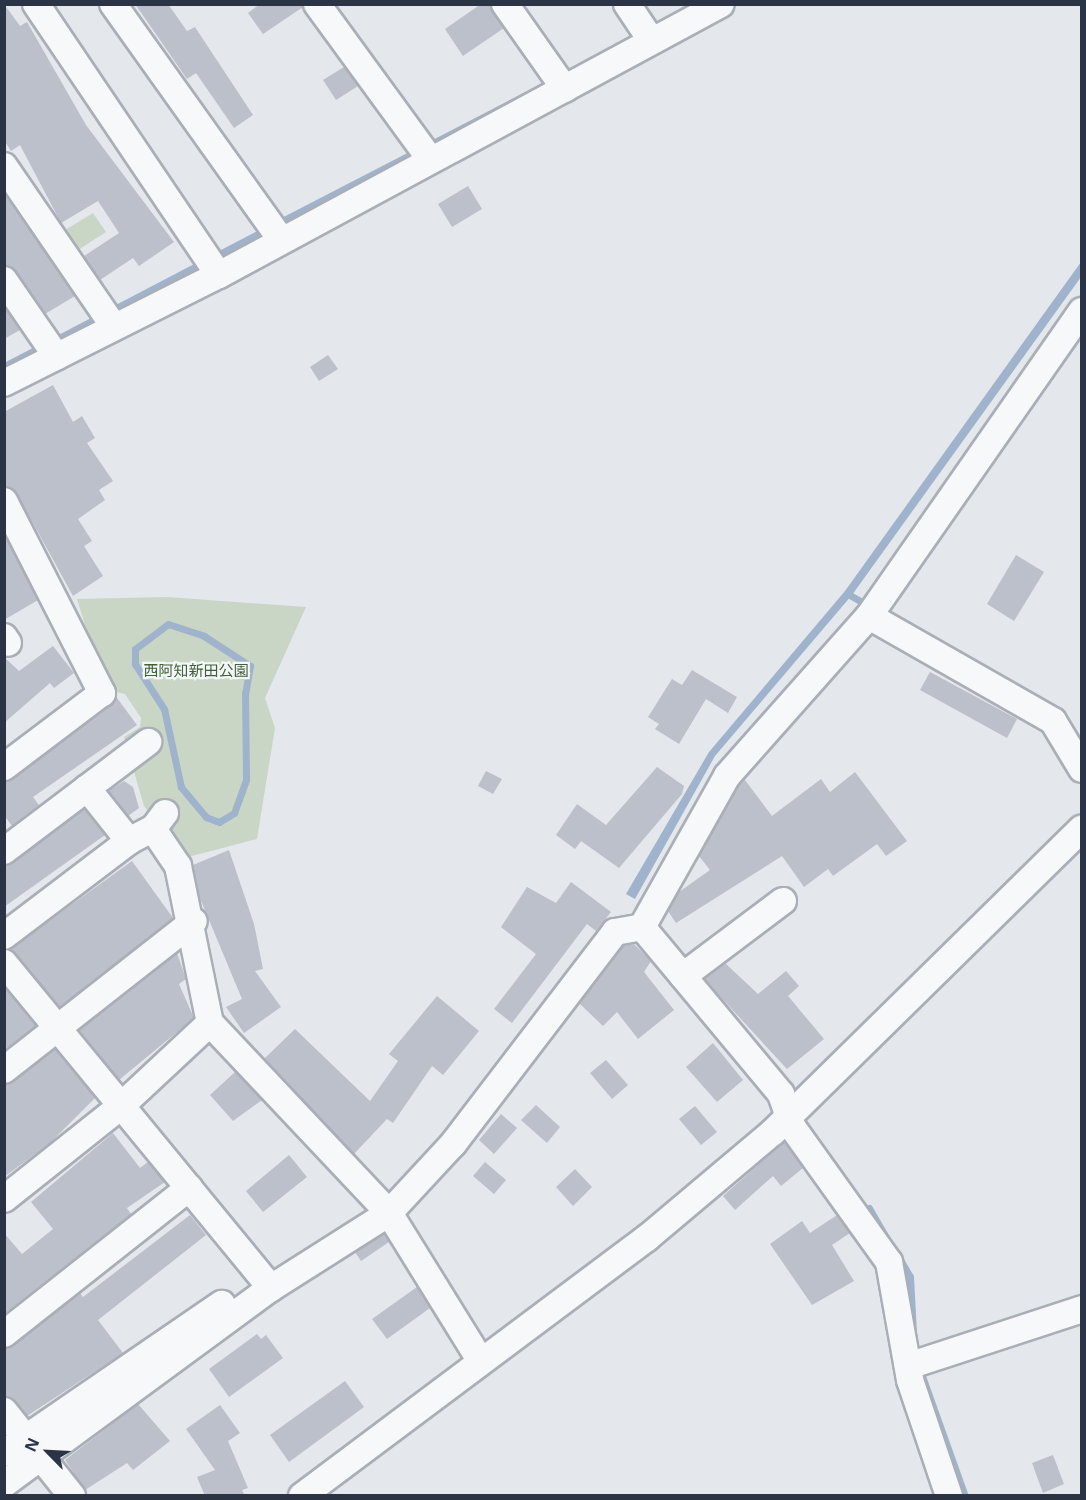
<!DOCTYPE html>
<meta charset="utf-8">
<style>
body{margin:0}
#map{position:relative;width:1086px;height:1500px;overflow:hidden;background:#e4e7ec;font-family:"Open Sans","Noto Sans JP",sans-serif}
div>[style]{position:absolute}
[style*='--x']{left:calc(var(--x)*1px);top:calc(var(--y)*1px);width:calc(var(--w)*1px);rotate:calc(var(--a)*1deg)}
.green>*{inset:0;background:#c9d6c5}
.water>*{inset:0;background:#9fb4cc}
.stream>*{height:7px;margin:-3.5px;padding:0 3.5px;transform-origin:3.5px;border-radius:3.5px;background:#9fb4cc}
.building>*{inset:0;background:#bbc0ca}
.roads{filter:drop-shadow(2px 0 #a9aeb7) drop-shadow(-2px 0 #a9aeb7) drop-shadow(0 2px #a9aeb7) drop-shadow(0 -2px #a9aeb7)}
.minor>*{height:26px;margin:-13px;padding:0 13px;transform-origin:13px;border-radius:13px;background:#f7f8fa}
span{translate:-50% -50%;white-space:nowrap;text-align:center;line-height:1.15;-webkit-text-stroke:4.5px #f4f6f9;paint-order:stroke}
.park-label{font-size:15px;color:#3f6138}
.frame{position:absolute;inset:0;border:6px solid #2b3445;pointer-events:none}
.north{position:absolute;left:18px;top:1422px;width:60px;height:60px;-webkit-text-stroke:4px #f4f6f9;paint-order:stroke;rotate:294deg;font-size:16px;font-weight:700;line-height:24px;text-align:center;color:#2b3445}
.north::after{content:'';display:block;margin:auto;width:21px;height:27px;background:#2b3445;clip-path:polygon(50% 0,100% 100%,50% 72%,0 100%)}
</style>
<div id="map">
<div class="green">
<i style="clip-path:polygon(93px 213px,106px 232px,75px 252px,62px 232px)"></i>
<i style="clip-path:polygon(167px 597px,306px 607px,265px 698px,275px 728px,257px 839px,184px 858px,144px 806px,124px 737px,140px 727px,141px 718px,125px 694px,105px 690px,77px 599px)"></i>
</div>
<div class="water">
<i style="clip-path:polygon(1081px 262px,1081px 277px,852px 595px,715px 756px,635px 899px,626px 894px,709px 752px,845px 591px)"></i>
</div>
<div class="stream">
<i style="--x:276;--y:224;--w:298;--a:-27.3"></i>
<i style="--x:53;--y:341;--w:242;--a:-27.6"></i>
<i style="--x:4;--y:366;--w:44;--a:-27.1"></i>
<i style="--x:848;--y:594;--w:24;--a:30"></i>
<i style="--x:168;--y:624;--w:38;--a:18"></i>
<i style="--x:204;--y:636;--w:55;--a:33.1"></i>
<i style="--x:250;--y:666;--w:27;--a:100"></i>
<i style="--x:245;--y:693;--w:87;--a:89.3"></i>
<i style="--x:246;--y:780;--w:35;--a:110"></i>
<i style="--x:234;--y:813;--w:17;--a:149"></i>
<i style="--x:219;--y:822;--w:14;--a:-159"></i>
<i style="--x:206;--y:817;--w:39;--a:-130"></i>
<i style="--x:181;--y:787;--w:80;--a:-102.3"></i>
<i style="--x:164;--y:709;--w:54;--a:-122.8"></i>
<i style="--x:135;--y:664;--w:15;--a:-90"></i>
<i style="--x:135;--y:649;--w:41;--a:-37.1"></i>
<i style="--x:869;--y:1208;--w:34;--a:60"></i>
<i style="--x:898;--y:1256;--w:24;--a:60"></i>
<i style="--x:910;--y:1277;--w:55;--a:86.9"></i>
<i style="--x:922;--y:1376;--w:127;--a:70.3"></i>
</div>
<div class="building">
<i style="clip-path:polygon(4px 4px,20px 26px,27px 22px,86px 125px,174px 242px,139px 266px,133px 258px,100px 280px,84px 256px,119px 233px,98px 201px,61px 223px,20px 145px,11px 151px,4px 140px)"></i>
<i style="clip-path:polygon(135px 4px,168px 4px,187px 31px,195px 27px,253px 115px,234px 128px,196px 73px,187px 79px)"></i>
<i style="clip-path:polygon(260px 4px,302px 4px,303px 7px,263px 34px,248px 13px)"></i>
<i style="clip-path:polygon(481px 4px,490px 4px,504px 28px,463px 56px,445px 29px)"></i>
<i style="clip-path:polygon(344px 67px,358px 86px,336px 100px,323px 80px)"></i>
<i style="clip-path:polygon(468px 186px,482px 209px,452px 227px,438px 204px)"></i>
<i style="clip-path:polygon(4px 193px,75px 296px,45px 314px,16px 272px,4px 265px)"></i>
<i style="clip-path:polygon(4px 307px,20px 330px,4px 339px)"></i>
<i style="clip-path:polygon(328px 355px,338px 369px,319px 381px,310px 367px)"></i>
<i style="clip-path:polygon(53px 385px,73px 422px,82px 416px,95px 438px,87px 443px,113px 481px,99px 490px,105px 500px,78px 519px,92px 541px,84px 546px,103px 576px,73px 596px,17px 494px,4px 486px,4px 412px)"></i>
<i style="clip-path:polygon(4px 535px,38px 600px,4px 620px)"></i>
<i style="clip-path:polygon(1016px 555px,1044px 572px,1014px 621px,987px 604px)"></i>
<i style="clip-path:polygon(53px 646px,74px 673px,54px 688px,50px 683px,4px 723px,4px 657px,19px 671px)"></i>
<i style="clip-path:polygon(692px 670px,737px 697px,728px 713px,706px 699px,679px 744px,655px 729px,659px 724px,648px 717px,672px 679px,682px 685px)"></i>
<i style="clip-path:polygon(930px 672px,1017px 719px,1007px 738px,920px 690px)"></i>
<i style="clip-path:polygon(117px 698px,137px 725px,33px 797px,39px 805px,12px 826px,4px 815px,4px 782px)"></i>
<i style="clip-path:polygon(657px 767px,684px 786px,682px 794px,619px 868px,581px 841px,575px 849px,556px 835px,577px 804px,606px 825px)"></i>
<i style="clip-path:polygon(486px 771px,502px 779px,493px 794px,478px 786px)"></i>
<i style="clip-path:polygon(855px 772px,907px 841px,886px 856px,877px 844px,833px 876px,828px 869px,804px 887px,782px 856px,676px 923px,668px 911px,679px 892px,710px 870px,699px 856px,739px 785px,745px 780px,772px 816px,821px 779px,830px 792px)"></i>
<i style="clip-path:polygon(124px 781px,133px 787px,139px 808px,128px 816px,109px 791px)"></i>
<i style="clip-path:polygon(84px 809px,105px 835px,4px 907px,4px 866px)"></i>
<i style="clip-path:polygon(229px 850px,254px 924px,263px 969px,255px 971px,281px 1007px,244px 1033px,226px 1007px,242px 999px,199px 896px,193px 865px)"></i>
<i style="clip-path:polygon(132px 861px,173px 918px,60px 1007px,10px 949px)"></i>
<i style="clip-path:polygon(571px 882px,611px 912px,596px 931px,587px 924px,512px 1023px,494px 1009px,536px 954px,501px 927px,527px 887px,556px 903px)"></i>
<i style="clip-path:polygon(634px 944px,651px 961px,644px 972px,674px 1010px,638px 1039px,617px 1012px,603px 1026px,579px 1003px,623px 946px)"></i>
<i style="clip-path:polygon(177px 953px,186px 979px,179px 984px,194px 1018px,119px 1080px,79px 1030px)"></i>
<i style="clip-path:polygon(725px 963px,758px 994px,786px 971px,799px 986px,788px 996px,824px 1039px,787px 1069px,704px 979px)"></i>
<i style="clip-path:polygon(4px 987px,36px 1026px,7px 1048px,4px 1044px)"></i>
<i style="clip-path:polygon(437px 996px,479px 1031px,443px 1075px,432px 1066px,393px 1123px,387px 1119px,354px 1154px,264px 1059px,295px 1029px,370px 1101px,398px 1061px,389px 1054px)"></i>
<i style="clip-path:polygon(713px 1043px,743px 1080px,717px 1102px,686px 1067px)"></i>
<i style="clip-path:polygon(55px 1049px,95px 1098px,50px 1143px,4px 1177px,4px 1085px)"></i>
<i style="clip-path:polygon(606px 1060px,628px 1085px,612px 1099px,590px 1073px)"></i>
<i style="clip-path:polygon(235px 1072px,262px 1100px,233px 1121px,210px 1095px)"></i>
<i style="clip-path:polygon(536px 1105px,560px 1127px,547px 1143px,521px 1120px)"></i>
<i style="clip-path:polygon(695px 1106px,717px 1132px,701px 1145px,679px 1119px)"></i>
<i style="clip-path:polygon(501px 1114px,517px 1128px,494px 1154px,479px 1140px)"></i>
<i style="clip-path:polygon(113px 1133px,140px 1168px,148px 1162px,165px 1182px,127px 1208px,131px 1214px,4px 1314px,4px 1233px,22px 1254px,53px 1229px,31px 1202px)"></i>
<i style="clip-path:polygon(784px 1142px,803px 1168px,781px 1186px,773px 1176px,735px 1210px,723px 1196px)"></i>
<i style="clip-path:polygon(289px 1155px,307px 1177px,263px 1212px,246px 1191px)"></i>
<i style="clip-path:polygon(485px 1162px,506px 1180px,494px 1194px,473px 1176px)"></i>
<i style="clip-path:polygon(575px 1169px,592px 1187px,573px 1206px,556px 1187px)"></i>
<i style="clip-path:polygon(190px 1215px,206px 1235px,98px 1320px,123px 1353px,27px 1416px,4px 1396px,4px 1349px,80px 1293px,83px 1297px)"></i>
<i style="clip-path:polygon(837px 1215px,850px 1233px,832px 1245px,854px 1281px,812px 1305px,770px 1244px,802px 1221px,810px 1233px)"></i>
<i style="clip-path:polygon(384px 1234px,389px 1242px,361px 1261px,355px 1252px)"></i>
<i style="clip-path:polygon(417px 1287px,430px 1308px,387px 1339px,372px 1319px)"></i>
<i style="clip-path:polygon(257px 1334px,261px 1339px,266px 1335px,283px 1358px,229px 1397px,209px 1369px)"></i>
<i style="clip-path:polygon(345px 1381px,364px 1407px,289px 1462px,270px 1435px)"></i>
<i style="clip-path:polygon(138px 1404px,170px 1441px,133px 1470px,127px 1463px,85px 1490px,65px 1460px)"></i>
<i style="clip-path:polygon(220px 1405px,240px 1433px,228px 1441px,248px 1488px,242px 1490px,245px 1496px,205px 1496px,197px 1477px,215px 1470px,186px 1429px)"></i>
<i style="clip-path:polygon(1053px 1455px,1064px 1484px,1043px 1493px,1032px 1463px)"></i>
</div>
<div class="roads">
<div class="minor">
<i style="--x:36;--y:4;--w:327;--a:56"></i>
<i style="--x:113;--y:4;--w:287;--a:54.5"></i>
<i style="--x:317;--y:4;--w:192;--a:53.9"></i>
<i style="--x:505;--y:4;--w:104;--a:54.8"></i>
<i style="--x:627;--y:4;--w:43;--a:56.3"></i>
<i style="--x:4;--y:166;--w:193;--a:55.6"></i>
<i style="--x:4;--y:280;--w:93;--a:55.5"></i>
<i style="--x:4;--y:383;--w:241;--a:-26.7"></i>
<i style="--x:219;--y:275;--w:570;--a:-28.36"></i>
<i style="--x:4;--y:501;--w:216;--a:63"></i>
<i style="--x:102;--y:693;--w:123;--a:142.9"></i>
<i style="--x:869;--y:616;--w:372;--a:-55.1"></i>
<i style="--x:4;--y:637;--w:7;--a:56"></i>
<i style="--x:87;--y:788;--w:68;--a:51.6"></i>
<i style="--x:165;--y:813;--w:20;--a:127"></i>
<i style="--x:153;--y:829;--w:45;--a:56"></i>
<i style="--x:178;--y:866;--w:160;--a:78.5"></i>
<i style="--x:210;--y:1023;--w:261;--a:46.7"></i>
<i style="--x:389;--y:1213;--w:173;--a:58.2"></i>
<i style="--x:4;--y:851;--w:181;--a:-37.1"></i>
<i style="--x:642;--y:927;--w:217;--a:50.2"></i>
<i style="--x:781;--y:1094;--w:36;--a:71"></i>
<i style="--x:793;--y:1128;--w:165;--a:54.4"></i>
<i style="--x:889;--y:1262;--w:120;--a:79.9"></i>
<i style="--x:910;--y:1380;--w:122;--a:71.4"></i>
<i style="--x:4;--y:936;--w:157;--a:-37.2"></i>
<i style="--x:129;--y:841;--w:30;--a:-28"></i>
<i style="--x:4;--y:963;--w:421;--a:50.6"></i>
<i style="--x:683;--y:976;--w:125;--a:-36.9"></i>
<i style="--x:4;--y:1070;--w:241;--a:-38.1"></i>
<i style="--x:4;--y:1199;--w:149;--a:-38.5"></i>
<i style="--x:121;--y:1106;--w:122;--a:-43"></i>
<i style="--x:4;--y:1334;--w:236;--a:-38.3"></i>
<i style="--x:908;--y:1366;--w:183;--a:-18.1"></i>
<i style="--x:4;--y:1411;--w:109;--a:51.3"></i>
<i style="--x:4;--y:1453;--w:264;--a:-34.4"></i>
<i style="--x:4;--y:1484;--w:331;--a:-36.3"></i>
<i style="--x:271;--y:1288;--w:140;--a:-32.4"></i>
<i style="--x:389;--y:1213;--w:94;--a:-47.2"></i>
<i style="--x:453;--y:1144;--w:267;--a:-52.6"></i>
<i style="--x:615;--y:932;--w:27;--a:-10"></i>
<i style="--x:642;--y:927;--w:173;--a:-60.6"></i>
<i style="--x:727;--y:776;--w:214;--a:-48.4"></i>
<i style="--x:869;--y:616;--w:212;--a:29.7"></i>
<i style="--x:1053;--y:721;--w:56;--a:58.9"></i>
<i style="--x:302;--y:1496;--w:431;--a:-36.8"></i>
<i style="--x:647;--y:1238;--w:165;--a:-40.1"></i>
<i style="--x:773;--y:1132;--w:433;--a:-44.5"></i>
</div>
</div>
<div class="park-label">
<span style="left:196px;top:671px">西阿知新田公園</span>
</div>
<div class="frame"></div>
<div class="north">N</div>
</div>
